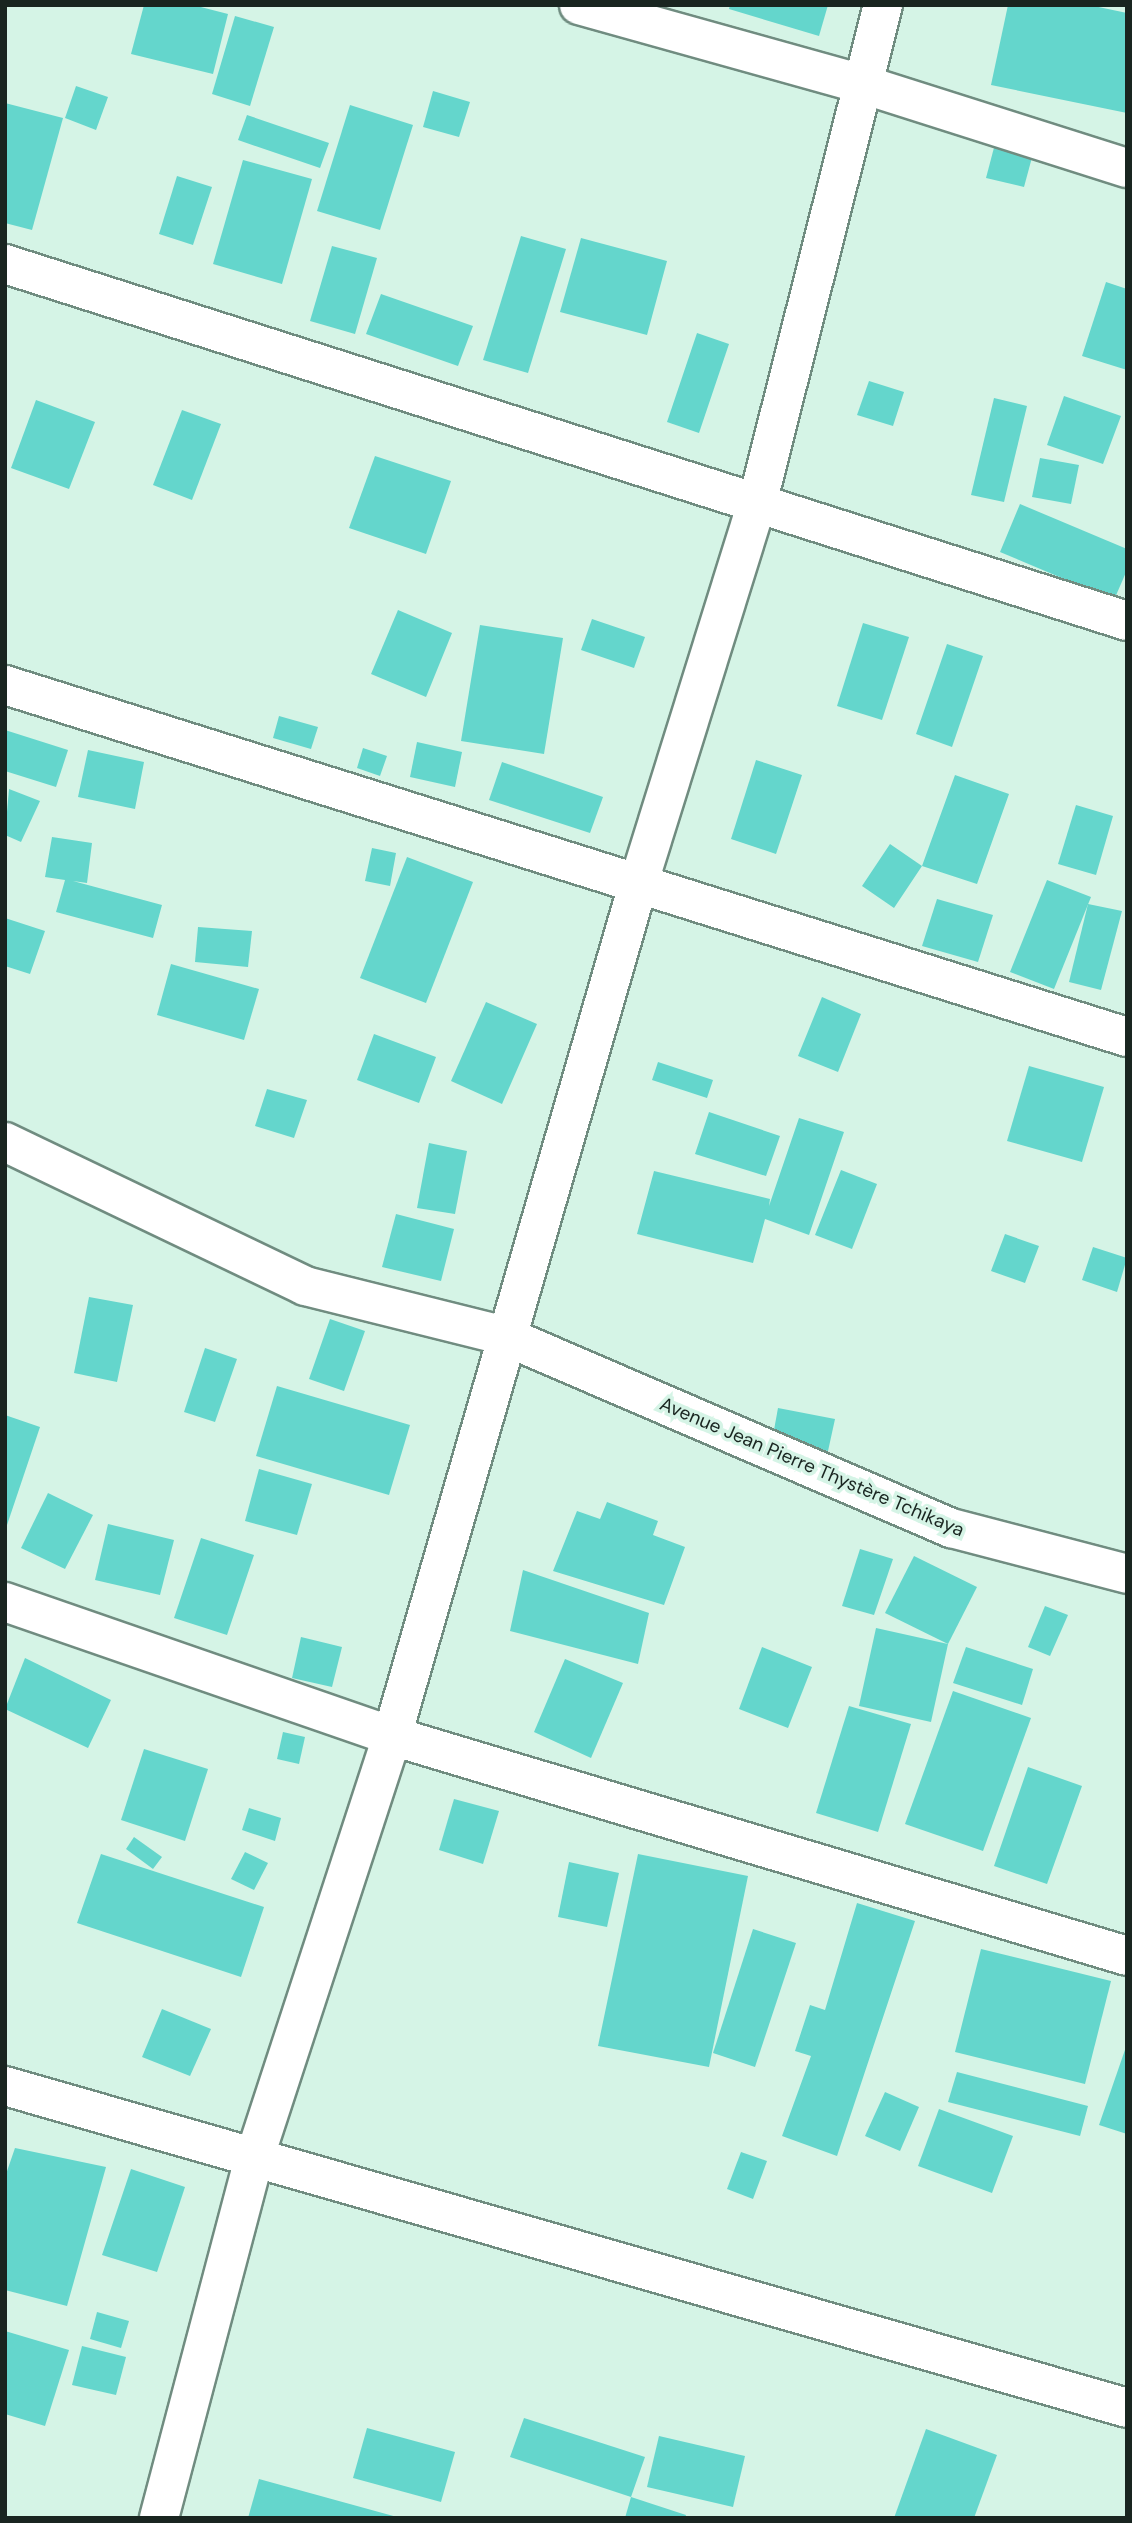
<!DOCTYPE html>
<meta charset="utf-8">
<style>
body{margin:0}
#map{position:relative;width:1132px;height:2523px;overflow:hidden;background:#d5f4e6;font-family:"DM Sans",sans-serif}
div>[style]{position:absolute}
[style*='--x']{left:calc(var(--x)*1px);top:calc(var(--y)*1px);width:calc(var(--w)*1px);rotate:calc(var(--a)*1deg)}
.building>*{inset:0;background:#64d6cc}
.roads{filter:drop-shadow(2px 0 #708c80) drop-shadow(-2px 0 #708c80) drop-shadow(0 2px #708c80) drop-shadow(0 -2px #708c80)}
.street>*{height:38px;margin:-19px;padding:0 19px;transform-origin:19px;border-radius:19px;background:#fff}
.secondary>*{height:38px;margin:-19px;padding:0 19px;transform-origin:19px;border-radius:19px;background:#fff}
span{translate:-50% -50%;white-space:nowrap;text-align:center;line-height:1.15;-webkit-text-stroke:7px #d5f4e6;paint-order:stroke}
.street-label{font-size:19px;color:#192520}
.frame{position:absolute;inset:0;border:7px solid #192520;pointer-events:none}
</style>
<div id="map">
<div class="building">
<i style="clip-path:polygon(144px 5px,193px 5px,228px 14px,213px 74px,131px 54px)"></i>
<i style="clip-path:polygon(730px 5px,828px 5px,819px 36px,729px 9px)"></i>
<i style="clip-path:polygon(1008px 5px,1089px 5px,1127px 13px,1127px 113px,991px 85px)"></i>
<i style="clip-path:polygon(235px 16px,274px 27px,250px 106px,212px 94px)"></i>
<i style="clip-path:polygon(76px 86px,108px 97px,96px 130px,65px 118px)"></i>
<i style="clip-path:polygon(433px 91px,470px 102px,459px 137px,423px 127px)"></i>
<i style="clip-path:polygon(5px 103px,63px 118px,32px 230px,5px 223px)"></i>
<i style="clip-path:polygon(350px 105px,413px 125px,380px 230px,317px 211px)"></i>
<i style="clip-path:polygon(247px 115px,329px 143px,320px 168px,238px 140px)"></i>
<i style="clip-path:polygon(996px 140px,1034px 150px,1024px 187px,986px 178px)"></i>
<i style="clip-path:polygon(243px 160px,312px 179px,282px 284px,213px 264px)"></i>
<i style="clip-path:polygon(177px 176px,212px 187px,193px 245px,159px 234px)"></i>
<i style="clip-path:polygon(521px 236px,566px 249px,528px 373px,483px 360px)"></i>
<i style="clip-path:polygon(581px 238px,667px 261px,647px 335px,560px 312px)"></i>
<i style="clip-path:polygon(332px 246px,377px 258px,355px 334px,310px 321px)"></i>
<i style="clip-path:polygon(1106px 282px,1127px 289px,1127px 370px,1082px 356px)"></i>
<i style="clip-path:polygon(381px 294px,473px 326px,458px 366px,366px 334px)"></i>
<i style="clip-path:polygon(697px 333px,729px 344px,699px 433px,667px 422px)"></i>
<i style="clip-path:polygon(869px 381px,904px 392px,893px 426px,857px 415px)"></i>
<i style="clip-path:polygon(1064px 396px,1121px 416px,1103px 464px,1047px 445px)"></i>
<i style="clip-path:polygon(994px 398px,1027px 406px,1004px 502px,971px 495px)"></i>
<i style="clip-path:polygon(36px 400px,95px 422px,69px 489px,11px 468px)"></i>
<i style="clip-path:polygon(182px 410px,221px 424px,192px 500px,153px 485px)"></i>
<i style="clip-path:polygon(375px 456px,451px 481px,426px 554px,349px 528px)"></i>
<i style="clip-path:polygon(1040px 458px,1079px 465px,1071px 504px,1032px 497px)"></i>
<i style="clip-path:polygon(1020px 504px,1127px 549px,1127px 570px,1114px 600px,1000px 552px)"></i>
<i style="clip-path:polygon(398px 610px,452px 633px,426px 697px,371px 674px)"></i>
<i style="clip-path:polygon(592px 619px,645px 637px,634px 668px,581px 650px)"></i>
<i style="clip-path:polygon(863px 623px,909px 637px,882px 720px,837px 706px)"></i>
<i style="clip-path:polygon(480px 625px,563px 638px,544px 754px,461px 741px)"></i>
<i style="clip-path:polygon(947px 644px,983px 656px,952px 747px,916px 734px)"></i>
<i style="clip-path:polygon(279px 716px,318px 727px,311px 749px,273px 738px)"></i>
<i style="clip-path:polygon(5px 730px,68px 750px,56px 787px,5px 771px)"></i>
<i style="clip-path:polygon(417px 742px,462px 752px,455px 787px,410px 777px)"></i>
<i style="clip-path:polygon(363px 748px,387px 756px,380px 776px,357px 768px)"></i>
<i style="clip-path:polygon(88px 750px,144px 762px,135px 809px,78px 797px)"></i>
<i style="clip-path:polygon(756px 760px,802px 775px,776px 854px,731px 839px)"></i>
<i style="clip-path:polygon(502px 762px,603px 797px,590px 833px,489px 800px)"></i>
<i style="clip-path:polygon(955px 775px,1009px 794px,977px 884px,922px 866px,894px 908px,862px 886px,890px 844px,922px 866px)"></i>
<i style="clip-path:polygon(9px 789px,40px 801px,21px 842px,5px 835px)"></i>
<i style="clip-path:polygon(1076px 805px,1113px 816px,1096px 875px,1058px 864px)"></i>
<i style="clip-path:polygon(52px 837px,92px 843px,87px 883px,73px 881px,162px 905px,153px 938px,56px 912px,65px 880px,45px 877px)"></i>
<i style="clip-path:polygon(372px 848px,396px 853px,390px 886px,365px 881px)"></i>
<i style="clip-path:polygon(407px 857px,473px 882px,426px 1003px,360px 978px)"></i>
<i style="clip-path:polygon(1047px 880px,1091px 897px,1054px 989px,1010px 972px)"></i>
<i style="clip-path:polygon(937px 899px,993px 915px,978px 962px,922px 946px)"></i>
<i style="clip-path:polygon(1088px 904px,1122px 911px,1101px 990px,1069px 982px)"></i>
<i style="clip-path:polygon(5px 918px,45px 931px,30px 974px,5px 966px)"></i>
<i style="clip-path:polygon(198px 927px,252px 931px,248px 967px,195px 962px)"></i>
<i style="clip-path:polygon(171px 964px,259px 989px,244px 1040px,157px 1015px)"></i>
<i style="clip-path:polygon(822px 997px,861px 1014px,838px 1072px,798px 1056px)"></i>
<i style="clip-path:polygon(486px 1002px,537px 1024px,502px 1104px,451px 1081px)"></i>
<i style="clip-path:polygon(374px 1034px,436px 1057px,419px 1103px,357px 1080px)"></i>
<i style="clip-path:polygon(658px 1062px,713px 1080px,707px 1098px,652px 1080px)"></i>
<i style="clip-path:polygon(1029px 1066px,1104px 1087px,1082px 1162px,1007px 1141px)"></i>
<i style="clip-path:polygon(267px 1089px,307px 1100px,294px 1138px,255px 1126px)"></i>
<i style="clip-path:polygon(709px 1112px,780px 1136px,766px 1176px,695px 1154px)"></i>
<i style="clip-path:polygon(799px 1118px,844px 1132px,809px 1235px,765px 1219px,753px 1263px,637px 1234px,654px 1171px,770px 1199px,769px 1206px)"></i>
<i style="clip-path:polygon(429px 1143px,467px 1151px,455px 1214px,417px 1208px)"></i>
<i style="clip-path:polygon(841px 1170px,877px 1184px,852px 1249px,815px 1235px)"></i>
<i style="clip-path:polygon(396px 1214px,454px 1229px,441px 1281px,382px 1267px)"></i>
<i style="clip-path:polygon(1005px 1234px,1039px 1246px,1025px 1283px,991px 1271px)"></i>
<i style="clip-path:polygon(1093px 1247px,1127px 1258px,1117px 1292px,1082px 1280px)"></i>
<i style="clip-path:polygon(89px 1297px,133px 1305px,117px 1382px,74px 1373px)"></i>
<i style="clip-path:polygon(330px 1319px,365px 1331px,344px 1391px,309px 1379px)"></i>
<i style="clip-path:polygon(205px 1348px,237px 1359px,215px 1422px,184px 1412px)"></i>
<i style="clip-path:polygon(277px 1386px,410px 1425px,389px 1495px,256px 1456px)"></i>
<i style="clip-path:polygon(778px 1408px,835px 1419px,828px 1451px,772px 1441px)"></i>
<i style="clip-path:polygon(5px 1415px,40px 1427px,6px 1528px,5px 1528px)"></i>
<i style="clip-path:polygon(259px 1469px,312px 1484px,297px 1535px,245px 1521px)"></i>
<i style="clip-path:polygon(48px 1493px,93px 1515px,65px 1569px,21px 1548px)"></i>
<i style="clip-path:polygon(607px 1502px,658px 1521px,653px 1535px,685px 1547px,664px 1605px,553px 1571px,577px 1511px,600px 1519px)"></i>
<i style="clip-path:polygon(108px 1524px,174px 1540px,160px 1595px,95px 1580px)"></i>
<i style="clip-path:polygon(201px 1538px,254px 1555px,227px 1635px,174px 1618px)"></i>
<i style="clip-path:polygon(860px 1549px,893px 1559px,874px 1615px,842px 1606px)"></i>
<i style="clip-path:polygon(914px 1556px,977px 1587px,948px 1644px,885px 1613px)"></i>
<i style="clip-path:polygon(523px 1570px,649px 1613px,638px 1664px,510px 1631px)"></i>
<i style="clip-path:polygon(1045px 1606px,1068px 1615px,1050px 1656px,1028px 1647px)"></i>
<i style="clip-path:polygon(876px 1628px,948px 1644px,931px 1722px,859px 1706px)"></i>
<i style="clip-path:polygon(301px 1637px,342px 1647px,332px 1687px,292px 1678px)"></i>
<i style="clip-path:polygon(762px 1647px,812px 1667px,788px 1728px,739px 1709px)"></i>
<i style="clip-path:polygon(966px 1647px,1033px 1669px,1022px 1705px,953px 1683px)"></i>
<i style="clip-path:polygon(25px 1658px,111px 1700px,88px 1748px,5px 1709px)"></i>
<i style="clip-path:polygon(565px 1659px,623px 1683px,591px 1758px,534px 1732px)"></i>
<i style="clip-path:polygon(953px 1691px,1031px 1718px,983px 1851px,905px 1824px)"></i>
<i style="clip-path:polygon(849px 1706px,911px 1724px,878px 1832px,816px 1813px)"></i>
<i style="clip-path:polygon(283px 1732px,305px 1737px,299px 1764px,277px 1759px)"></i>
<i style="clip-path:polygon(144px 1749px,208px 1769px,185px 1841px,121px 1820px)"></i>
<i style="clip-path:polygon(1028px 1767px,1082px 1786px,1047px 1884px,994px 1866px)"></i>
<i style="clip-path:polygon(454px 1799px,499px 1811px,483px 1864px,439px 1850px)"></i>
<i style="clip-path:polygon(249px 1808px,281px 1818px,275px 1841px,242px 1830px)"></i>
<i style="clip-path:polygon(134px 1837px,162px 1857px,153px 1869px,126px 1849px)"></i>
<i style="clip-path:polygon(245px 1852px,268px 1863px,254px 1890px,231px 1879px)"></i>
<i style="clip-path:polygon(101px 1854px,264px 1907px,241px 1977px,77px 1923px)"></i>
<i style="clip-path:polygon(638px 1854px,748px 1876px,709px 2067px,598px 2046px)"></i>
<i style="clip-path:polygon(569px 1862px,619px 1873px,607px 1927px,558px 1917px)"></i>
<i style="clip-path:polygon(857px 1903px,915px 1921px,837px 2156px,782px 2136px,811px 2056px,795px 2051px,810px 2005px,825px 2010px)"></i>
<i style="clip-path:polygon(753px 1929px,796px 1943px,755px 2067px,713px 2053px)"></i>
<i style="clip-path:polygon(981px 1949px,1111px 1981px,1085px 2084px,955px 2052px)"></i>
<i style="clip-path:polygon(162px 2009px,211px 2029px,190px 2076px,142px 2057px)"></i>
<i style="clip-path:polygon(1127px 2044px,1127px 2134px,1099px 2125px)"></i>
<i style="clip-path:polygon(957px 2072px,1088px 2106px,1080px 2136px,948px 2102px)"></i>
<i style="clip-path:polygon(885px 2092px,919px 2107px,900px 2151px,865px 2136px)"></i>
<i style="clip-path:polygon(939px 2109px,1013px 2136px,992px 2193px,918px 2166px)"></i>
<i style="clip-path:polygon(15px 2148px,106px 2167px,67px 2306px,5px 2290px,5px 2177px)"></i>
<i style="clip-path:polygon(741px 2152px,767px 2161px,753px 2199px,727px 2189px)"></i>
<i style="clip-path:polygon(131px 2169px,185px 2187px,157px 2272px,102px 2255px)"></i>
<i style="clip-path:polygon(97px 2312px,129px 2321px,121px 2348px,90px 2339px)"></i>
<i style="clip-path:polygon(5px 2331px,69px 2350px,45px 2426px,5px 2414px)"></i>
<i style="clip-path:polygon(82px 2346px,126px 2357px,116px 2395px,72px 2385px)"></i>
<i style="clip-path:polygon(524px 2418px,645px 2457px,631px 2497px,510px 2457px)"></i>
<i style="clip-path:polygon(367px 2428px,455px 2452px,441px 2502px,353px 2478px)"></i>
<i style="clip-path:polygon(926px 2429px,997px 2455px,974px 2518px,894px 2518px)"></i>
<i style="clip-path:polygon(659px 2436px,745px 2456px,733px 2507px,647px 2487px)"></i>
<i style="clip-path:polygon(259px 2479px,397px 2517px,397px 2518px,248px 2518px)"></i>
<i style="clip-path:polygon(631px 2497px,686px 2515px,685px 2518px,625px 2518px)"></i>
</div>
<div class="roads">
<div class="street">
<i style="--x:579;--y:5;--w:294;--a:15.6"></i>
<i style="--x:862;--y:84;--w:278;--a:17.6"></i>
<i style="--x:5;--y:264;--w:1177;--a:17.65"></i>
<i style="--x:5;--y:685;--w:1176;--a:17.42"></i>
<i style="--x:5;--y:1602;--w:410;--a:19.1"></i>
<i style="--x:392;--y:1736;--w:767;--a:16.66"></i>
<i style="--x:5;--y:2086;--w:1167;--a:16.01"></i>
<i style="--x:159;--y:2518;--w:371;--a:-75.2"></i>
<i style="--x:254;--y:2159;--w:445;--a:-71.9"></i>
<i style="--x:392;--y:1736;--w:886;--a:-73.88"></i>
<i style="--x:638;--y:885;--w:399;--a:-72.7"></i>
<i style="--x:757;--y:504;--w:515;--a:-75.83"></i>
</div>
<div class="secondary">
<i style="--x:5;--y:1142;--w:333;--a:25.6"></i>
<i style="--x:305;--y:1286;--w:206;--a:14"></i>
<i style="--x:505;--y:1336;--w:486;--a:23.3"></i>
<i style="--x:951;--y:1528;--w:182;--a:14.6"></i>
</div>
</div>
<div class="street-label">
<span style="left:812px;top:1467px;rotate:23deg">Avenue Jean Pierre Thystère Tchikaya</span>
</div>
<div class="frame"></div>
</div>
